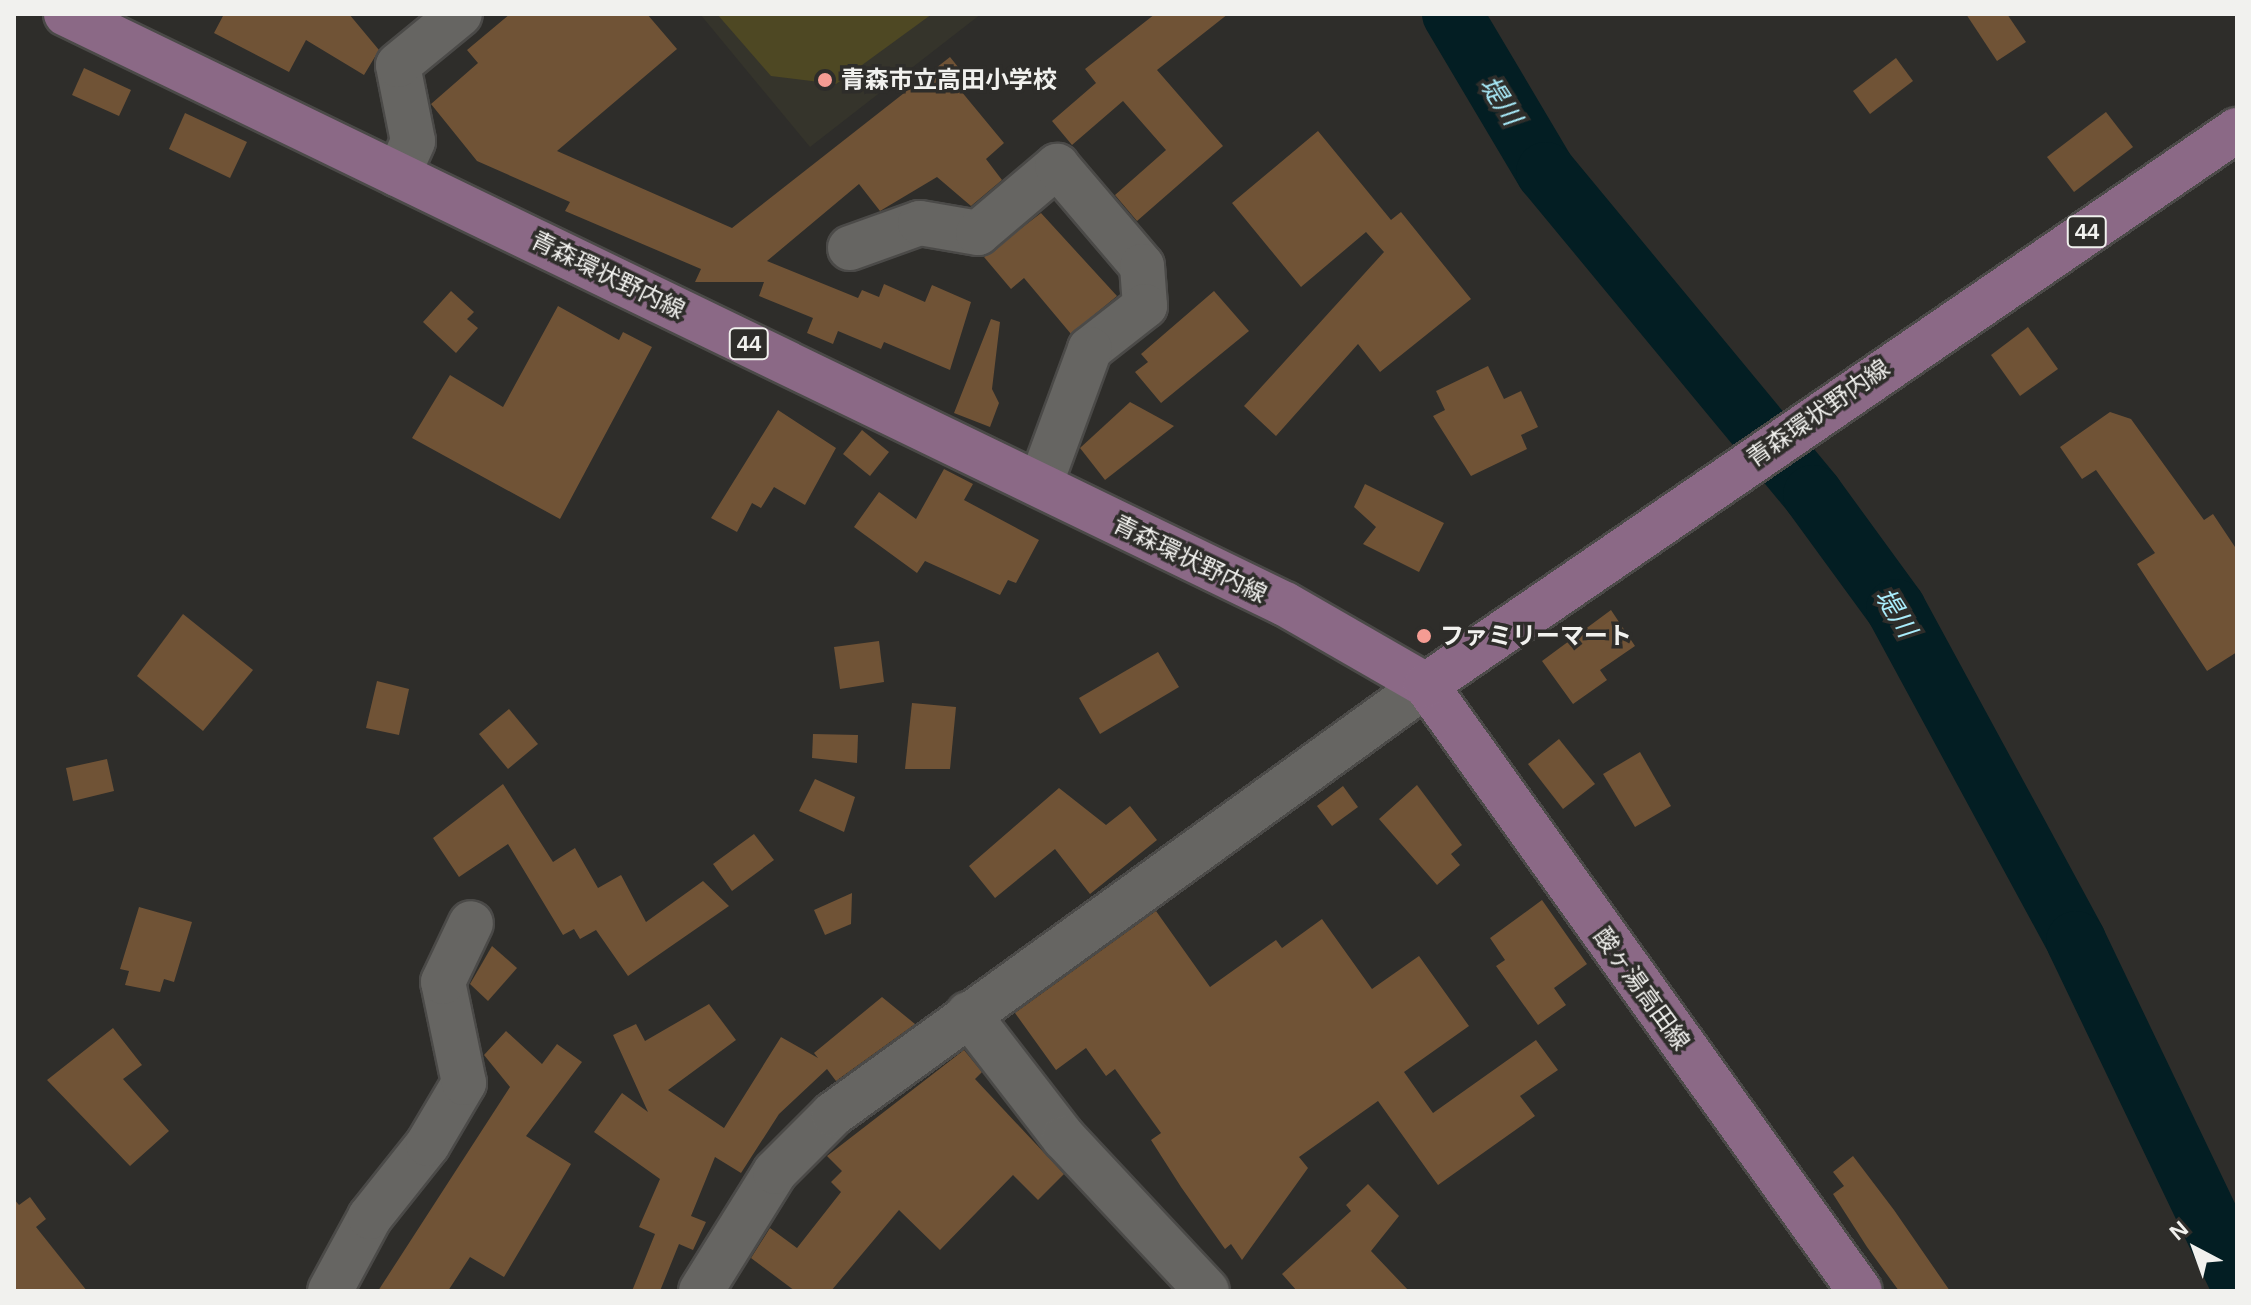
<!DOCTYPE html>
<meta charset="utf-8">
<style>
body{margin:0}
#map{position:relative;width:2251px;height:1305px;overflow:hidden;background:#2e2d2a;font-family:Arial,"Noto Sans JP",sans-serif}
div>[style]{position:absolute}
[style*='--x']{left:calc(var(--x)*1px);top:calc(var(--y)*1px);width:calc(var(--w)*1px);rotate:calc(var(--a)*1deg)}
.built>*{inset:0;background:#35342b}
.green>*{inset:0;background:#4e4823}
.river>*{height:60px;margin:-30px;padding:0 30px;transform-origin:30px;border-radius:30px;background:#031e23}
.building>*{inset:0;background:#705336}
.roads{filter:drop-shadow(2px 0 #4b4a48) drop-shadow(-2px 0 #4b4a48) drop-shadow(0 2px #4b4a48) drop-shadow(0 -2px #4b4a48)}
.minor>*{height:44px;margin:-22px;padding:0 22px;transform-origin:22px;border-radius:22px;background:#666562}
.major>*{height:44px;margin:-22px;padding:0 22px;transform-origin:22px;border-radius:22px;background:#8b6986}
.dots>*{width:22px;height:22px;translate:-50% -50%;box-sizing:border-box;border:4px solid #2e2d2a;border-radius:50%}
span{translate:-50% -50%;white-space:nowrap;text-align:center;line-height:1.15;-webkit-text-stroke:7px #2e2d2a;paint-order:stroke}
.shield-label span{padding:2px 6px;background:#2e2d2a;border:2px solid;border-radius:6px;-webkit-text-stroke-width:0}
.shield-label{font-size:22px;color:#f1f1ee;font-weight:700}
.poi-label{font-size:24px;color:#f1f1ee;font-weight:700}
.left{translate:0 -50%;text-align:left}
.street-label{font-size:24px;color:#f1f1ee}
.water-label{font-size:26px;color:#aaedfc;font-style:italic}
.frame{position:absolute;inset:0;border:16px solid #f1f1ee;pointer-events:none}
.north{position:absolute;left:2155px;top:1209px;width:80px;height:80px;-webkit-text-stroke:6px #2e2d2a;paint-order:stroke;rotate:319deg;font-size:22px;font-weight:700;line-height:32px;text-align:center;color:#f1f1ee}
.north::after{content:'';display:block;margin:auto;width:28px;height:36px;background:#f1f1ee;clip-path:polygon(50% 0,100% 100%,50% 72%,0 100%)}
</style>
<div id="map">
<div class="built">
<i style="clip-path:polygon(700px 14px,981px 14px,810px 147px)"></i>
</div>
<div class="green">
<i style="clip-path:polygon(717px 14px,932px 14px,836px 84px,771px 76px)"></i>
</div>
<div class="river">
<i style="--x:1452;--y:14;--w:184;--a:59.3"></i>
<i style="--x:1546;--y:172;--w:419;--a:50.4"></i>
<i style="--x:1813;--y:495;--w:141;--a:53.9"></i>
<i style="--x:1896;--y:609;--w:378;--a:61.5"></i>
<i style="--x:2076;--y:941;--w:373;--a:64.4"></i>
</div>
<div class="building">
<i style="clip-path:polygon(224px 14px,349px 14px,379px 50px,364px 75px,306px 40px,289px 72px,214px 33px)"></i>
<i style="clip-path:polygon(510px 14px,647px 14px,677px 49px,557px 151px,732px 228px,950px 57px,971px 83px,961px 91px,1004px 143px,986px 159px,1002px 180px,971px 206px,937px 177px,880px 211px,859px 184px,767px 261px,858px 298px,862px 290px,879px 297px,884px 284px,925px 302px,932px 285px,971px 302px,950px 370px,884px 342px,881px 349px,838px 331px,833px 344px,807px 333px,813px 318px,759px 296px,764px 282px,695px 282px,701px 269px,565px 211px,570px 202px,477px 161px,431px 104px,478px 63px,467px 50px)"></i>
<i style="clip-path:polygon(1155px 14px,1228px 14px,1157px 70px,1223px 146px,1137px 221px,1115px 195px,1166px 150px,1123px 101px,1072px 145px,1052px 121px,1096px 83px,1085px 69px)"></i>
<i style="clip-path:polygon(1966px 14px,2007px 14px,2026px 42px,1997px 61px)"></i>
<i style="clip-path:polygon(1896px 58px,1913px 81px,1870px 114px,1853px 91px)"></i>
<i style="clip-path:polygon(84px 68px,131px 90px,119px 116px,72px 95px)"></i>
<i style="clip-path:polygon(2106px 112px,2133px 147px,2074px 192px,2047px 157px)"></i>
<i style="clip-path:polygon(185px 113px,247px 142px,230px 178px,169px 149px)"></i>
<i style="clip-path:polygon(1318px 131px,1391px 220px,1401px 212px,1471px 299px,1380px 372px,1358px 344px,1276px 436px,1244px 406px,1384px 252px,1366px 232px,1301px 287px,1232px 203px)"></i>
<i style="clip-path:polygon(1041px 213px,1117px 296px,1071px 334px,1024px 278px,1011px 289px,984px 257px)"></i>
<i style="clip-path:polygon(451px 291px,474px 312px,467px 319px,478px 328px,456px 353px,423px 322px)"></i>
<i style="clip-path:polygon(1214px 291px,1249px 331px,1161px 403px,1135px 372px,1148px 362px,1141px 354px)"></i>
<i style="clip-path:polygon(558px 306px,619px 340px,623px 332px,652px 347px,560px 519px,412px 438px,450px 375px,503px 407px)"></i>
<i style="clip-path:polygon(991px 319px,1000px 322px,992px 389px,999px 403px,990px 427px,954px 413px)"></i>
<i style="clip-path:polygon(2028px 327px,2058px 369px,2020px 396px,1991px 355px)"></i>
<i style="clip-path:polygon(1488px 366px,1504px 399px,1521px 391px,1538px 427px,1521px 435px,1527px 449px,1471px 476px,1433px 416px,1445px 410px,1436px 391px)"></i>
<i style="clip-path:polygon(1130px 402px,1174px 426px,1105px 480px,1080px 448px)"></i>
<i style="clip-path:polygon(778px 410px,836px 448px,805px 505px,774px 487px,761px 508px,752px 503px,737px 532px,711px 518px)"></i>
<i style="clip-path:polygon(2110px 412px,2131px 419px,2204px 520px,2213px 514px,2237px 550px,2237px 652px,2207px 671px,2137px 564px,2155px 553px,2096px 470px,2082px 479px,2060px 447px)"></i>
<i style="clip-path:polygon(862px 430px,889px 452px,870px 476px,843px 454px)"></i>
<i style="clip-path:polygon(944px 469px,973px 484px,964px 500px,1039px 540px,1016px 583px,1008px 580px,1000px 595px,925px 561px,917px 573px,854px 527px,879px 492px,916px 519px)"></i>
<i style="clip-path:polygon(1365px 484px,1444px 523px,1419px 572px,1363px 544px,1376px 527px,1354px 507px)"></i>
<i style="clip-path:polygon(1611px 610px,1635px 646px,1600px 670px,1607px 680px,1573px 704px,1542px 661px)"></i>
<i style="clip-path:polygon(183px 614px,253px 670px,203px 731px,137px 676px)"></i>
<i style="clip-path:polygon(879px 641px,884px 682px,840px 689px,834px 647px)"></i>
<i style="clip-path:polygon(1158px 652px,1179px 687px,1100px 734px,1079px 698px)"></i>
<i style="clip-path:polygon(377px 681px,409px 689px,399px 735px,366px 728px)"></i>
<i style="clip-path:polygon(912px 703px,956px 707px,950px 769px,905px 769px)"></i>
<i style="clip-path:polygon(509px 709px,538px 744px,508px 769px,479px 734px)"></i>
<i style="clip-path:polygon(813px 734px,858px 735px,857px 763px,812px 758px)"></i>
<i style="clip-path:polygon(1559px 739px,1595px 784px,1563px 809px,1528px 764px)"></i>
<i style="clip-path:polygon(1640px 752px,1671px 806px,1635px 827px,1603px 774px)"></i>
<i style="clip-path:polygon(107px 759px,114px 791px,73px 801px,66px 768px)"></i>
<i style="clip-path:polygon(815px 779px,855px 797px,844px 832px,799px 811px)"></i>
<i style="clip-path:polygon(503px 784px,553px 862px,575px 848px,598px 888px,621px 875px,646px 922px,703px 881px,729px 906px,628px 976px,596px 930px,580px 939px,574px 929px,563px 935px,508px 844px,459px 877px,433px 838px)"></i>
<i style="clip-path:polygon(1417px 785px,1462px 845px,1451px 854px,1460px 865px,1437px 885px,1379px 819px)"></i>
<i style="clip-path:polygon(1343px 786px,1358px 807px,1332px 826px,1317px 806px)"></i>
<i style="clip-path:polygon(1059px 788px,1106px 825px,1130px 806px,1157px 840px,1090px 894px,1055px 849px,995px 898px,969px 866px)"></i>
<i style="clip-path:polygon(754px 834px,774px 860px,732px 891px,713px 864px)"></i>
<i style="clip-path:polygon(852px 893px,851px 924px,825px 935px,814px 910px)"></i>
<i style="clip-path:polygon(1542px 900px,1587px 964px,1554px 988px,1566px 1005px,1538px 1025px,1496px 966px,1505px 960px,1490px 938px)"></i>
<i style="clip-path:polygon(139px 907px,192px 922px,174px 982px,164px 979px,160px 992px,125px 985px,129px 971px,120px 969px)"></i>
<i style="clip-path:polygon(1156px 911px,1210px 987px,1276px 940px,1282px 948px,1322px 919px,1372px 989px,1419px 956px,1469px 1026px,1404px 1072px,1433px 1113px,1536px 1040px,1558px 1070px,1520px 1096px,1535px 1116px,1438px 1185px,1378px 1101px,1299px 1157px,1308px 1168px,1242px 1260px,1231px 1244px,1225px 1249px,1181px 1187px,1151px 1140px,1161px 1133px,1115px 1069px,1106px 1076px,1086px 1048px,1056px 1070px,1015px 1013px)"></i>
<i style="clip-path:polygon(492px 946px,517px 968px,488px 1001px,470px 984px)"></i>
<i style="clip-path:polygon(882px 997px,915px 1024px,836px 1081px,827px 1069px,779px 1114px,741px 1173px,715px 1157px,691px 1216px,706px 1222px,693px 1250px,679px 1244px,660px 1291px,632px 1291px,655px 1234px,639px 1227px,660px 1179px,594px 1132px,622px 1093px,648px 1112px,613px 1035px,636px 1024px,645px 1041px,709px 1004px,736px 1040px,668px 1090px,724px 1128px,781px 1037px,818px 1058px,814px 1053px)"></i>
<i style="clip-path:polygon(113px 1028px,142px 1065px,123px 1079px,169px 1131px,130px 1166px,47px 1080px)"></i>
<i style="clip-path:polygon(506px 1031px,542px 1064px,557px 1044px,582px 1062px,526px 1136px,571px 1164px,504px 1277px,470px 1257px,448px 1291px,378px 1291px,510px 1087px,484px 1055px)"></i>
<i style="clip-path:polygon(964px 1050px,982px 1072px,975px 1079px,1064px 1174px,1038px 1200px,1013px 1175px,940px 1250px,899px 1210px,831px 1291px,795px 1291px,751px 1258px,770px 1228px,797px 1248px,841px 1192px,831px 1182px,842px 1171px,827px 1156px)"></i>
<i style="clip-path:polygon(1853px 1156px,1894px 1210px,1950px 1291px,1899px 1291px,1867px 1247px,1833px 1194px,1844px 1186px,1833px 1172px)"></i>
<i style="clip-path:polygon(1368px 1184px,1399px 1216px,1371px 1251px,1409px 1291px,1297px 1291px,1282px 1274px,1351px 1211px,1346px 1205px)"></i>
<i style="clip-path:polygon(30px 1197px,46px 1219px,36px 1227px,87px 1291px,14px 1291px,14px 1199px,19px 1205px)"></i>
</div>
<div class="roads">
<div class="minor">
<i style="--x:398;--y:175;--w:37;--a:-66"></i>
<i style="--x:413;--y:141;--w:77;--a:-101.2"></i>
<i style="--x:398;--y:65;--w:80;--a:-39.4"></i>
<i style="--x:850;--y:248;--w:74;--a:-19.7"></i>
<i style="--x:920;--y:223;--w:59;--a:9.8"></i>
<i style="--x:978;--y:233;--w:104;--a:-40.3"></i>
<i style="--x:1057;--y:166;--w:131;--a:49.6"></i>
<i style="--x:1142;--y:266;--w:40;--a:85.7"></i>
<i style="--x:1145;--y:306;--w:70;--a:142"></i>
<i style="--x:1090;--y:349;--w:145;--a:110.2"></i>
<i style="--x:968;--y:1014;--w:157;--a:52.3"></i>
<i style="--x:1064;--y:1138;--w:209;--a:46.9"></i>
<i style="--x:330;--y:1291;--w:84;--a:-61.6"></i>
<i style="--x:370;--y:1217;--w:93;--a:-51.5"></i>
<i style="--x:428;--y:1144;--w:71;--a:-59.5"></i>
<i style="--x:464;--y:1083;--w:103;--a:-101.7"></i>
<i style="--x:443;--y:982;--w:65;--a:-64.6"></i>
<i style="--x:701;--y:1291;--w:140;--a:-58.1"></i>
<i style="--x:775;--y:1172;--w:82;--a:-45"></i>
<i style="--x:833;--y:1114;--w:732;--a:-35.88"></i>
</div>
<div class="major">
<i style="--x:66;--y:14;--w:1354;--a:25.83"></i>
<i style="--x:1285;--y:604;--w:163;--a:29.9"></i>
<i style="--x:1426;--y:685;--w:745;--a:54.39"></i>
<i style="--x:1426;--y:685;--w:983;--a:-34.39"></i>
</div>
</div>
<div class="dots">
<i style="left:825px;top:80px;background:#f59c93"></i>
<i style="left:1424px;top:636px;background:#f59c93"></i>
</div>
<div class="shield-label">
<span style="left:2087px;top:232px">44</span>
<span style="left:749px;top:344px">44</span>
</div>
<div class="poi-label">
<span class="left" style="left:841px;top:80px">青森市立高田小学校</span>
<span class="left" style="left:1440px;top:636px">ファミリーマート</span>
</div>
<div class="street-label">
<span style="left:608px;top:275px;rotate:26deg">青森環状野内線</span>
<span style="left:1818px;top:413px;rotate:-35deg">青森環状野内線</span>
<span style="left:1190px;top:559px;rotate:26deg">青森環状野内線</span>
<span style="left:1642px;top:989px;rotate:54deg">酸ヶ湯高田線</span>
</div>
<div class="water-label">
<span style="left:1500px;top:101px;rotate:57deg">堤川</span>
<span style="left:1895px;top:613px;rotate:58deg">堤川</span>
</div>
<div class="frame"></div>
<div class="north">N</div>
</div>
